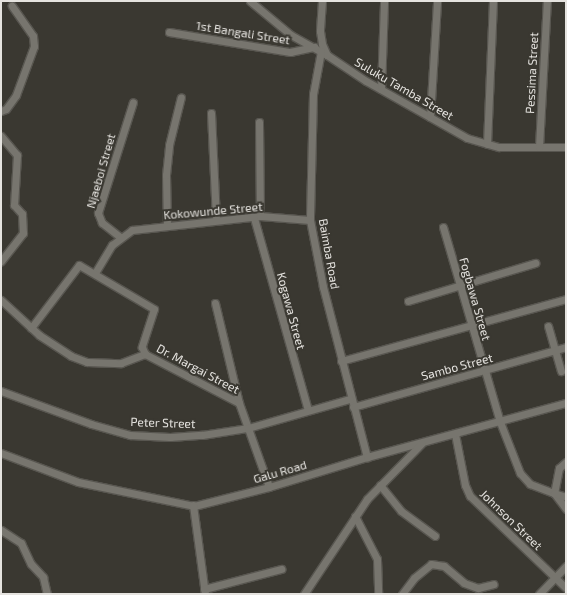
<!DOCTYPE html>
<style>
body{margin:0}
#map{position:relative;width:567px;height:595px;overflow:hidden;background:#3a3831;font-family:"Exo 2",sans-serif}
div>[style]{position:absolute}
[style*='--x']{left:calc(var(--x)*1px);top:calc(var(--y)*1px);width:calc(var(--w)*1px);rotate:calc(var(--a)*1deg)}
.roads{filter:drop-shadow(1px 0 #585650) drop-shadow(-1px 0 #585650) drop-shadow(0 1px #585650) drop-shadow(0 -1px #585650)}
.minor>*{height:7px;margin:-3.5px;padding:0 3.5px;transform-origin:3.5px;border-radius:3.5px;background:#77756e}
span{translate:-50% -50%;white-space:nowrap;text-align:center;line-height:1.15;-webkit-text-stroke:4px #3a3831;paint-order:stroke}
.street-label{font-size:12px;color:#e5e3df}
.frame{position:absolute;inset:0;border:2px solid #e5e3df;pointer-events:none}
</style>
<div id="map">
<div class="roads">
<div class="minor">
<i style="--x:250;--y:1;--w:53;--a:39.7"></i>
<i style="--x:291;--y:35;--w:41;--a:29.1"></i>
<i style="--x:327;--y:55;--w:47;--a:33.7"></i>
<i style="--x:366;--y:81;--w:116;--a:29.4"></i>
<i style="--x:467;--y:138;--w:33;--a:16"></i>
<i style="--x:499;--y:147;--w:67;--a:0"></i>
<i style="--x:322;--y:1;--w:30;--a:94"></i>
<i style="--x:320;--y:31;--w:13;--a:81"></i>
<i style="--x:322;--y:44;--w:12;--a:66"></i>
<i style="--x:169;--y:32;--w:123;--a:9.4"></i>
<i style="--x:290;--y:52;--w:25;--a:-12"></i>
<i style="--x:321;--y:51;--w:44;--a:100.5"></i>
<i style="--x:313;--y:94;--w:126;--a:91.4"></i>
<i style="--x:310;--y:220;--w:68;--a:79"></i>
<i style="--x:323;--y:287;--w:176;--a:75.5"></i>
<i style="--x:381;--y:89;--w:88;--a:-88"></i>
<i style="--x:1;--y:111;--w:5;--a:-22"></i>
<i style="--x:6;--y:109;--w:17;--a:-54"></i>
<i style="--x:16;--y:95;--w:52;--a:-69.8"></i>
<i style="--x:34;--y:46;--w:10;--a:-96"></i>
<i style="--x:33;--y:36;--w:37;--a:-125"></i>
<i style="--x:211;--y:113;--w:107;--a:87.3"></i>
<i style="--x:430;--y:117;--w:116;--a:-86.5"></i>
<i style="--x:259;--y:122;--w:94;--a:89.4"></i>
<i style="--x:1;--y:136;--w:25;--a:50"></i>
<i style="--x:17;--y:155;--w:50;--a:93.4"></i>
<i style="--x:14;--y:205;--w:12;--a:48"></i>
<i style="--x:22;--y:214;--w:19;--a:87"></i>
<i style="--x:23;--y:233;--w:36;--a:128"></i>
<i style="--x:487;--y:144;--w:143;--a:-87.6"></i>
<i style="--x:539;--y:147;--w:146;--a:-86.9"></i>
<i style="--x:254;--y:218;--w:199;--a:74.3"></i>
<i style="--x:167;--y:226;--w:51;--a:-91.1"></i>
<i style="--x:166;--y:175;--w:30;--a:-84"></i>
<i style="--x:169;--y:145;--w:49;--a:-76"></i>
<i style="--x:443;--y:227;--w:203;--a:73.7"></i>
<i style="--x:500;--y:422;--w:55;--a:68.6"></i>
<i style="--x:520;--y:473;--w:15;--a:48"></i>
<i style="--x:530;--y:484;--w:26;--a:21"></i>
<i style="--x:554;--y:493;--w:20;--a:53"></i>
<i style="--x:120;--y:237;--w:23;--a:-142"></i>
<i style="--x:102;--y:223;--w:11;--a:-112"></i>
<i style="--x:98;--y:213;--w:116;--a:-72.5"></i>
<i style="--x:95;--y:273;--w:33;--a:-59"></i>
<i style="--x:112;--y:245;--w:25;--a:-37"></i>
<i style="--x:132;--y:230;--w:129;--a:-6.2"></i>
<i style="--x:260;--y:216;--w:50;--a:4.6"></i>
<i style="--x:1;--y:300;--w:52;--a:42.6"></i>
<i style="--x:39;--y:335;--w:38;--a:33"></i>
<i style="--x:71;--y:356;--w:17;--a:21"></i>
<i style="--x:87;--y:362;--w:34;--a:2"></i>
<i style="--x:121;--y:363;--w:26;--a:-21"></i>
<i style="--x:145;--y:354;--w:106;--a:27.5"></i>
<i style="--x:408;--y:301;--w:133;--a:-16.7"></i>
<i style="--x:215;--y:303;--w:103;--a:76.5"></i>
<i style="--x:239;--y:403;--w:89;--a:70.3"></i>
<i style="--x:548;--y:326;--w:47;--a:73.9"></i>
<i style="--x:31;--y:328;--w:79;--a:-52.7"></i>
<i style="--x:79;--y:265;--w:87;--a:30.4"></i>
<i style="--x:154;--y:309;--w:40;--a:108"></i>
<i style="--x:142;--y:347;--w:8;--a:67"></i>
<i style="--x:341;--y:361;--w:233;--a:-15.4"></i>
<i style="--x:1;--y:391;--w:96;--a:20.1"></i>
<i style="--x:91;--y:424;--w:41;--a:15.8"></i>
<i style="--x:130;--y:435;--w:40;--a:2.9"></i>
<i style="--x:170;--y:437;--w:32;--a:-4"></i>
<i style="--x:202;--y:435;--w:47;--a:-8.7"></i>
<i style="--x:248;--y:428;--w:106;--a:-15.9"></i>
<i style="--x:353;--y:407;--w:221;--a:-15.7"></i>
<i style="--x:455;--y:434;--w:52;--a:78.9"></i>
<i style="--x:465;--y:485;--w:12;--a:66"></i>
<i style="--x:470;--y:496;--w:133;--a:43.8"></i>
<i style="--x:1;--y:453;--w:82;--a:20.6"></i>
<i style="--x:78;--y:482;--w:118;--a:11.7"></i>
<i style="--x:194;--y:506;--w:77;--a:-14.2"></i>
<i style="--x:269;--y:487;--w:102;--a:-17"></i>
<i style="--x:367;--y:457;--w:206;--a:-15.2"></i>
<i style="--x:566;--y:462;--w:9;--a:139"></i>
<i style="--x:559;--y:468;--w:25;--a:101"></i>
<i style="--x:554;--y:493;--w:13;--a:18"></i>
<i style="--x:380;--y:485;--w:33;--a:51"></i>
<i style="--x:401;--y:511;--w:42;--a:36.3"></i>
<i style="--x:193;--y:505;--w:90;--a:82.3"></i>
<i style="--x:355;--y:516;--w:48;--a:62.9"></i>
<i style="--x:377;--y:559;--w:35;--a:88"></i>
<i style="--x:1;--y:530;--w:24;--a:33"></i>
<i style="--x:21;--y:543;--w:23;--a:65"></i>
<i style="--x:31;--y:564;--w:18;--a:47"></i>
<i style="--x:43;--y:577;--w:17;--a:77"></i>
<i style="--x:204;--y:589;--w:80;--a:-14.6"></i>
<i style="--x:304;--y:594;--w:114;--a:-56.4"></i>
<i style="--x:367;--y:499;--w:78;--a:-45.5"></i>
<i style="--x:402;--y:594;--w:20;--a:-53"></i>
<i style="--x:414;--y:578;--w:22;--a:-39"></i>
<i style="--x:431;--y:564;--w:13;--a:9"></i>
<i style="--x:444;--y:566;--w:26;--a:40"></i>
<i style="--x:464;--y:583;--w:15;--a:20"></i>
<i style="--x:478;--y:588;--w:16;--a:-14"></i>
<i style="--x:539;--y:594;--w:39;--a:-46"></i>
</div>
</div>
<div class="street-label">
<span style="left:243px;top:33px;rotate:9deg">1st Bangali Street</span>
<span style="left:532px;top:73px;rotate:-87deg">Pessima Street</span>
<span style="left:404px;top:89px;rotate:30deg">Suluku Tamba Street</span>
<span style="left:101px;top:171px;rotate:-74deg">Njaeboi Street</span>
<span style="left:213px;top:211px;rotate:-5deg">Kokowunde Street</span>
<span style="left:329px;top:254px;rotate:80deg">Baimba Road</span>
<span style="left:475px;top:299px;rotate:74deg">Fogbawa Street</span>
<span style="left:291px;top:311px;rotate:75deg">Kogawa Street</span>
<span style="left:457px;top:367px;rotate:-15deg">Sambo Street</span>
<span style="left:198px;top:369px;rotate:28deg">Dr. Margai Street</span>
<span style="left:163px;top:423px;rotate:2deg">Peter Street</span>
<span style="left:280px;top:472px;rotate:-16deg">Galu Road</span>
<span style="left:511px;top:520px;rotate:44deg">Johnson Street</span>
</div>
<div class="frame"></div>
</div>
